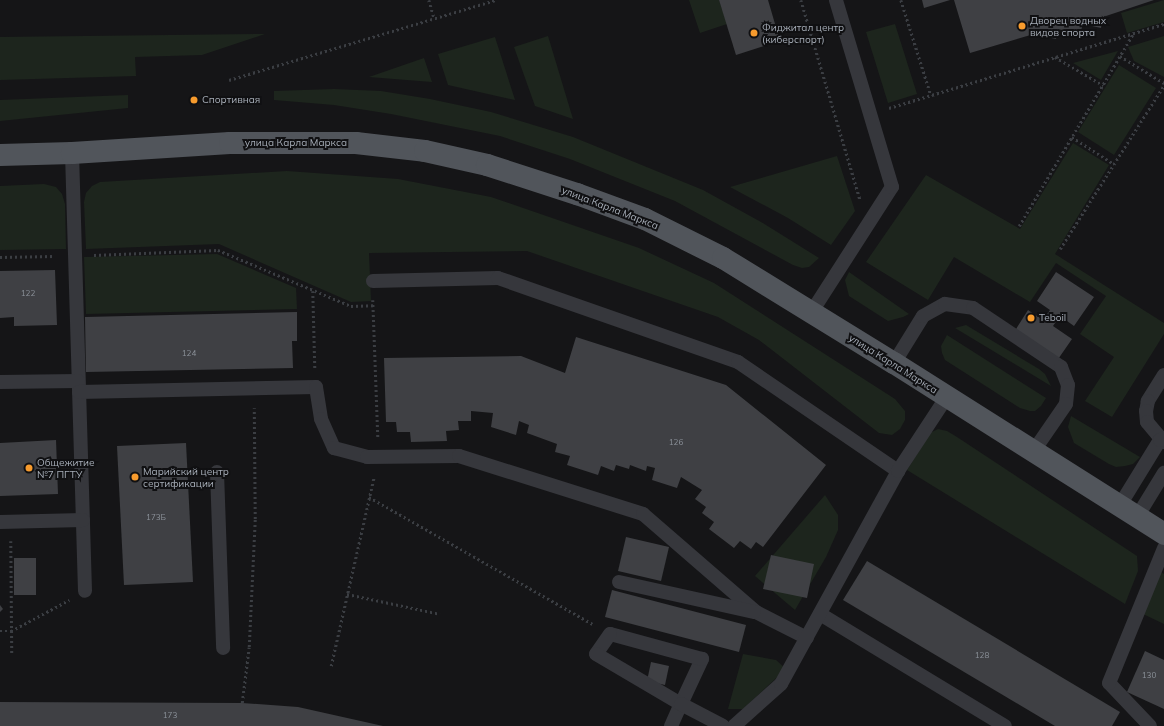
<!DOCTYPE html>
<meta charset="utf-8">
<style>
body{margin:0}
#map{position:relative;width:1164px;height:726px;overflow:hidden;background:#151517;font-family:Mulish,sans-serif}
div>[style]{position:absolute}
[style*='--x']{left:calc(var(--x)*1px);top:calc(var(--y)*1px);width:calc(var(--w)*1px);rotate:calc(var(--a)*1deg)}
.green>*{inset:0;background:#1d251d}
.building>*{inset:0;background:#3f4044}
.path>*{height:2.5px;margin-top:-1.25px;transform-origin:0;background:repeating-linear-gradient(90deg,#3b3e43 0 2px,transparent 0 5px)}
.service>*{height:14px;margin:-7px;padding:0 7px;transform-origin:7px;border-radius:7px;background:#36373c}
.primary>*{height:22px;margin:-11px;padding:0 11px;transform-origin:11px;border-radius:11px;background:#51555b}
.dots>*{width:11px;height:11px;translate:-50% -50%;box-sizing:border-box;border:2px solid #101012;border-radius:50%}
span{translate:-50% -50%;white-space:nowrap;text-align:center;line-height:1.15;-webkit-text-stroke:4px #101012;paint-order:stroke}
.number-label{font-size:8px;color:#8c929a}
.number-label span{-webkit-text-stroke-width:0}
.poi-label{font-size:10px;color:#a6adb7}
.left{translate:0 -50%;text-align:left}
.street-label{font-size:10px;color:#a6adb7}
</style>
<div id="map">
<div class="green">
<i style="clip-path:polygon(689px 0,719px 0,727px 24px,700px 33px)"></i>
<i style="clip-path:polygon(1164px 0,1164px 22px,1127px 33px,1121px 13px)"></i>
<i style="clip-path:polygon(895px 24px,917px 94px,888px 103px,866px 32px)"></i>
<i style="clip-path:polygon(265px 34px,202px 55px,135px 57px,136px 76px,0 80px,0 37px)"></i>
<i style="clip-path:polygon(548px 36px,573px 119px,535px 106px,514px 47px)"></i>
<i style="clip-path:polygon(1164px 36px,1164px 77px,1134px 61px,1128px 47px)"></i>
<i style="clip-path:polygon(495px 37px,515px 100px,448px 85px,438px 54px)"></i>
<i style="clip-path:polygon(1118px 51px,1101px 80px,1073px 63px)"></i>
<i style="clip-path:polygon(424px 58px,432px 82px,369px 77px)"></i>
<i style="clip-path:polygon(1119px 65px,1156px 88px,1114px 155px,1078px 132px)"></i>
<i style="clip-path:polygon(334px 89px,381px 91px,430px 99px,491px 112px,573px 137px,703px 190px,761px 222px,819px 258px,809px 267px,802px 268px,793px 265px,675px 201px,570px 159px,500px 136px,391px 114px,334px 105px,274px 100px,274px 91px)"></i>
<i style="clip-path:polygon(128px 95px,128px 108px,0 121px,0 100px)"></i>
<i style="clip-path:polygon(1073px 143px,1109px 165px,1055px 254px,1164px 323px,1164px 334px,1112px 417px,1085px 401px,1114px 357px,1080px 334px,1106px 296px,1056px 263px,1030px 302px,954px 257px,928px 300px,866px 262px,926px 175px,1020px 229px)"></i>
<i style="clip-path:polygon(837px 156px,855px 211px,831px 245px,788px 218px,730px 187px)"></i>
<i style="clip-path:polygon(287px 171px,398px 179px,491px 197px,639px 248px,714px 283px,895px 399px,905px 411px,905px 420px,900px 429px,892px 435px,879px 433px,759px 340px,718px 317px,527px 251px,369px 253px,371px 301px,351px 302px,219px 244px,86px 249px,84px 202px,86px 193px,92px 186px,100px 182px)"></i>
<i style="clip-path:polygon(44px 184px,56px 187px,62px 194px,65px 204px,66px 249px,0 250px,0 186px)"></i>
<i style="clip-path:polygon(217px 254px,296px 288px,297px 309px,86px 314px,84px 257px)"></i>
<i style="clip-path:polygon(849px 272px,909px 314px,903px 317px,888px 321px,849px 296px,845px 280px)"></i>
<i style="clip-path:polygon(966px 325px,1039px 369px,1045px 374px,1051px 386px,955px 328px)"></i>
<i style="clip-path:polygon(947px 335px,1046px 398px,1041px 406px,1035px 411px,1030px 411px,1020px 408px,945px 360px,942px 353px,941px 346px)"></i>
<i style="clip-path:polygon(1071px 416px,1140px 457px,1133px 464px,1125px 466px,1116px 467px,1109px 464px,1074px 443px,1068px 427px)"></i>
<i style="clip-path:polygon(938px 429px,947px 431px,957px 437px,1137px 556px,1138px 571px,1125px 604px,907px 470px,930px 433px)"></i>
<i style="clip-path:polygon(825px 495px,838px 515px,838px 530px,826px 557px,795px 610px,755px 576px)"></i>
<i style="clip-path:polygon(1161px 572px,1164px 574px,1164px 624px,1143px 614px)"></i>
<i style="clip-path:polygon(743px 654px,776px 660px,786px 669px,743px 709px,728px 709px)"></i>
</div>
<div class="building">
<i style="clip-path:polygon(719px 0,768px 0,780px 41px,736px 55px)"></i>
<i style="clip-path:polygon(922px 0,950px 0,924px 8px)"></i>
<i style="clip-path:polygon(954px 0,1154px 0,1103px 17px,1101px 28px,1083px 24px,1080px 34px,1058px 29px,1056px 39px,1034px 34px,970px 53px)"></i>
<i style="clip-path:polygon(55px 270px,57px 325px,14px 326px,14px 317px,0 318px,0 271px)"></i>
<i style="clip-path:polygon(1056px 272px,1094px 297px,1074px 326px,1060px 316px,1053px 326px,1072px 339px,1054px 365px,1011px 337px,1028px 310px,1043px 320px,1050px 310px,1037px 301px)"></i>
<i style="clip-path:polygon(297px 312px,297px 341px,292px 341px,293px 368px,86px 372px,85px 317px)"></i>
<i style="clip-path:polygon(576px 337px,726px 385px,826px 465px,763px 547px,756px 542px,751px 549px,740px 541px,734px 548px,709px 529px,714px 522px,702px 513px,706px 507px,695px 499px,702px 490px,681px 477px,677px 488px,652px 480px,655px 468px,647px 466px,646px 471px,630px 465px,629px 469px,616px 465px,614px 471px,601px 466px,598px 475px,567px 465px,570px 456px,555px 452px,557px 444px,527px 433px,529px 425px,519px 421px,516px 435px,491px 427px,493px 413px,471px 411px,471px 421px,458px 421px,459px 430px,446px 431px,447px 441px,411px 442px,410px 432px,397px 432px,396px 422px,386px 422px,384px 358px,521px 356px,565px 373px)"></i>
<i style="clip-path:polygon(56px 440px,58px 494px,0 496px,0 443px)"></i>
<i style="clip-path:polygon(186px 443px,193px 582px,124px 585px,117px 446px)"></i>
<i style="clip-path:polygon(626px 537px,669px 547px,661px 581px,618px 571px)"></i>
<i style="clip-path:polygon(771px 555px,814px 564px,807px 598px,763px 589px)"></i>
<i style="clip-path:polygon(14px 558px,36px 558px,36px 595px,14px 595px)"></i>
<i style="clip-path:polygon(867px 561px,1120px 712px,1112px 726px,1055px 726px,843px 600px)"></i>
<i style="clip-path:polygon(612px 590px,746px 625px,739px 652px,605px 617px)"></i>
<i style="clip-path:polygon(0 605px,3px 609px,0 612px)"></i>
<i style="clip-path:polygon(1145px 651px,1164px 660px,1164px 709px,1127px 692px)"></i>
<i style="clip-path:polygon(651px 662px,669px 666px,665px 685px,647px 681px)"></i>
<i style="clip-path:polygon(0 702px,242px 703px,298px 707px,383px 726px,0 726px)"></i>
</div>
<div class="path">
<i style="--x:429;--y:0;--w:19;--a:74"></i>
<i style="--x:801;--y:0;--w:208;--a:73.5"></i>
<i style="--x:901;--y:0;--w:100;--a:72.5"></i>
<i style="--x:1120;--y:56;--w:52;--a:31.5"></i>
<i style="--x:1055;--y:57;--w:56;--a:30.3"></i>
<i style="--x:229;--y:80;--w:279;--a:-16.7"></i>
<i style="--x:889;--y:108;--w:288;--a:-17"></i>
<i style="--x:1072;--y:137;--w:50;--a:32.7"></i>
<i style="--x:1019;--y:226;--w:223;--a:-59.3"></i>
<i style="--x:1060;--y:249;--w:194;--a:-57.6"></i>
<i style="--x:94;--y:255;--w:124;--a:-2.3"></i>
<i style="--x:218;--y:250;--w:144;--a:22.8"></i>
<i style="--x:351;--y:306;--w:23;--a:-2"></i>
<i style="--x:0;--y:257;--w:55;--a:-1"></i>
<i style="--x:313;--y:291;--w:77;--a:88.5"></i>
<i style="--x:373;--y:300;--w:137;--a:87.9"></i>
<i style="--x:369;--y:497;--w:257;--a:29.6"></i>
<i style="--x:11;--y:541;--w:112;--a:89.5"></i>
<i style="--x:347;--y:594;--w:95;--a:12.1"></i>
<i style="--x:0;--y:631;--w:11;--a:0"></i>
<i style="--x:11;--y:631;--w:66;--a:-28.1"></i>
<i style="--x:331;--y:666;--w:194;--a:-77.2"></i>
<i style="--x:242;--y:703;--w:56;--a:-82.9"></i>
<i style="--x:249;--y:647;--w:128;--a:-87.3"></i>
<i style="--x:255;--y:519;--w:111;--a:-90.5"></i>
</div>
<div class="service">
<i style="--x:72;--y:153;--w:438;--a:88.3"></i>
<i style="--x:373;--y:281;--w:125;--a:-1.4"></i>
<i style="--x:498;--y:278;--w:254;--a:19.3"></i>
<i style="--x:738;--y:362;--w:194;--a:34.3"></i>
<i style="--x:811;--y:313;--w:150;--a:-57.3"></i>
<i style="--x:892;--y:187;--w:195;--a:-106.7"></i>
<i style="--x:894;--y:363;--w:55;--a:-58.3"></i>
<i style="--x:923;--y:316;--w:25;--a:-29"></i>
<i style="--x:945;--y:304;--w:28;--a:8"></i>
<i style="--x:973;--y:308;--w:106;--a:33.8"></i>
<i style="--x:1061;--y:367;--w:19;--a:69"></i>
<i style="--x:1068;--y:385;--w:19;--a:96"></i>
<i style="--x:1066;--y:404;--w:58;--a:124.5"></i>
<i style="--x:1164;--y:375;--w:31;--a:122"></i>
<i style="--x:1148;--y:401;--w:10;--a:101"></i>
<i style="--x:1146;--y:411;--w:11;--a:85"></i>
<i style="--x:1147;--y:422;--w:26;--a:50"></i>
<i style="--x:0;--y:382;--w:78;--a:-0.7"></i>
<i style="--x:79;--y:392;--w:237;--a:-1.2"></i>
<i style="--x:316;--y:387;--w:32;--a:81"></i>
<i style="--x:321;--y:419;--w:32;--a:66"></i>
<i style="--x:334;--y:448;--w:34;--a:15"></i>
<i style="--x:367;--y:457;--w:92;--a:-0.6"></i>
<i style="--x:459;--y:456;--w:193;--a:17.5"></i>
<i style="--x:643;--y:514;--w:150;--a:40.9"></i>
<i style="--x:756;--y:612;--w:57;--a:27"></i>
<i style="--x:217;--y:472;--w:176;--a:88"></i>
<i style="--x:1120;--y:505;--w:76;--a:-58.4"></i>
<i style="--x:1160;--y:440;--w:4;--a:-27"></i>
<i style="--x:1137;--y:517;--w:52;--a:-58.5"></i>
<i style="--x:0;--y:522;--w:83;--a:-1.4"></i>
<i style="--x:619;--y:582;--w:138;--a:12.5"></i>
<i style="--x:820;--y:614;--w:216;--a:31.2"></i>
<i style="--x:671;--y:726;--w:24;--a:-66"></i>
<i style="--x:681;--y:704;--w:50;--a:-65"></i>
<i style="--x:702;--y:659;--w:95;--a:-164.8"></i>
<i style="--x:610;--y:634;--w:24;--a:125"></i>
<i style="--x:596;--y:654;--w:99;--a:30.5"></i>
<i style="--x:681;--y:704;--w:47;--a:27.6"></i>
<i style="--x:734;--y:726;--w:63;--a:-41.8"></i>
<i style="--x:781;--y:684;--w:243;--a:-61.2"></i>
<i style="--x:898;--y:471;--w:87;--a:-56.7"></i>
<i style="--x:1150;--y:726;--w:59;--a:-133.6"></i>
<i style="--x:1109;--y:683;--w:146;--a:-67.8"></i>
</div>
<div class="primary">
<i style="--x:0;--y:155;--w:72;--a:-1.6"></i>
<i style="--x:72;--y:153;--w:158;--a:-3.6"></i>
<i style="--x:230;--y:143;--w:126;--a:0"></i>
<i style="--x:356;--y:143;--w:69;--a:6.6"></i>
<i style="--x:425;--y:151;--w:64;--a:12.7"></i>
<i style="--x:487;--y:165;--w:95;--a:17.9"></i>
<i style="--x:577;--y:194;--w:72;--a:20.2"></i>
<i style="--x:645;--y:219;--w:87;--a:26.6"></i>
<i style="--x:723;--y:258;--w:201;--a:31.6"></i>
<i style="--x:894;--y:363;--w:320;--a:32.3"></i>
</div>
<div class="dots">
<i style="left:1022px;top:26px;background:#f79b2d"></i>
<i style="left:754px;top:33px;background:#f79b2d"></i>
<i style="left:194px;top:100px;background:#f79b2d"></i>
<i style="left:1031px;top:318px;background:#f79b2d"></i>
<i style="left:29px;top:468px;background:#f79b2d"></i>
<i style="left:135px;top:477px;background:#f79b2d"></i>
</div>
<div class="number-label">
<span style="left:28px;top:294px">122</span>
<span style="left:189px;top:354px">124</span>
<span style="left:676px;top:443px">126</span>
<span style="left:156px;top:518px">173Б</span>
<span style="left:982px;top:656px">128</span>
<span style="left:1149px;top:676px">130</span>
<span style="left:170px;top:716px">173</span>
</div>
<div class="poi-label">
<span class="left" style="left:1030px;top:26px">Дворец водных<br>видов спорта</span>
<span class="left" style="left:762px;top:33px">Фиджитал центр<br>(киберспорт)</span>
<span class="left" style="left:202px;top:100px">Спортивная</span>
<span class="left" style="left:1039px;top:318px">Teboil</span>
<span class="left" style="left:37px;top:468px">Общежитие<br>№7 ПГТУ</span>
<span class="left" style="left:143px;top:477px">Марийский центр<br>сертификации</span>
</div>
<div class="street-label">
<span style="left:296px;top:143px">улица Карла Маркса</span>
<span style="left:610px;top:208px;rotate:21deg">улица Карла Маркса</span>
<span style="left:893px;top:364px;rotate:32deg">улица Карла Маркса</span>
</div>
</div>
